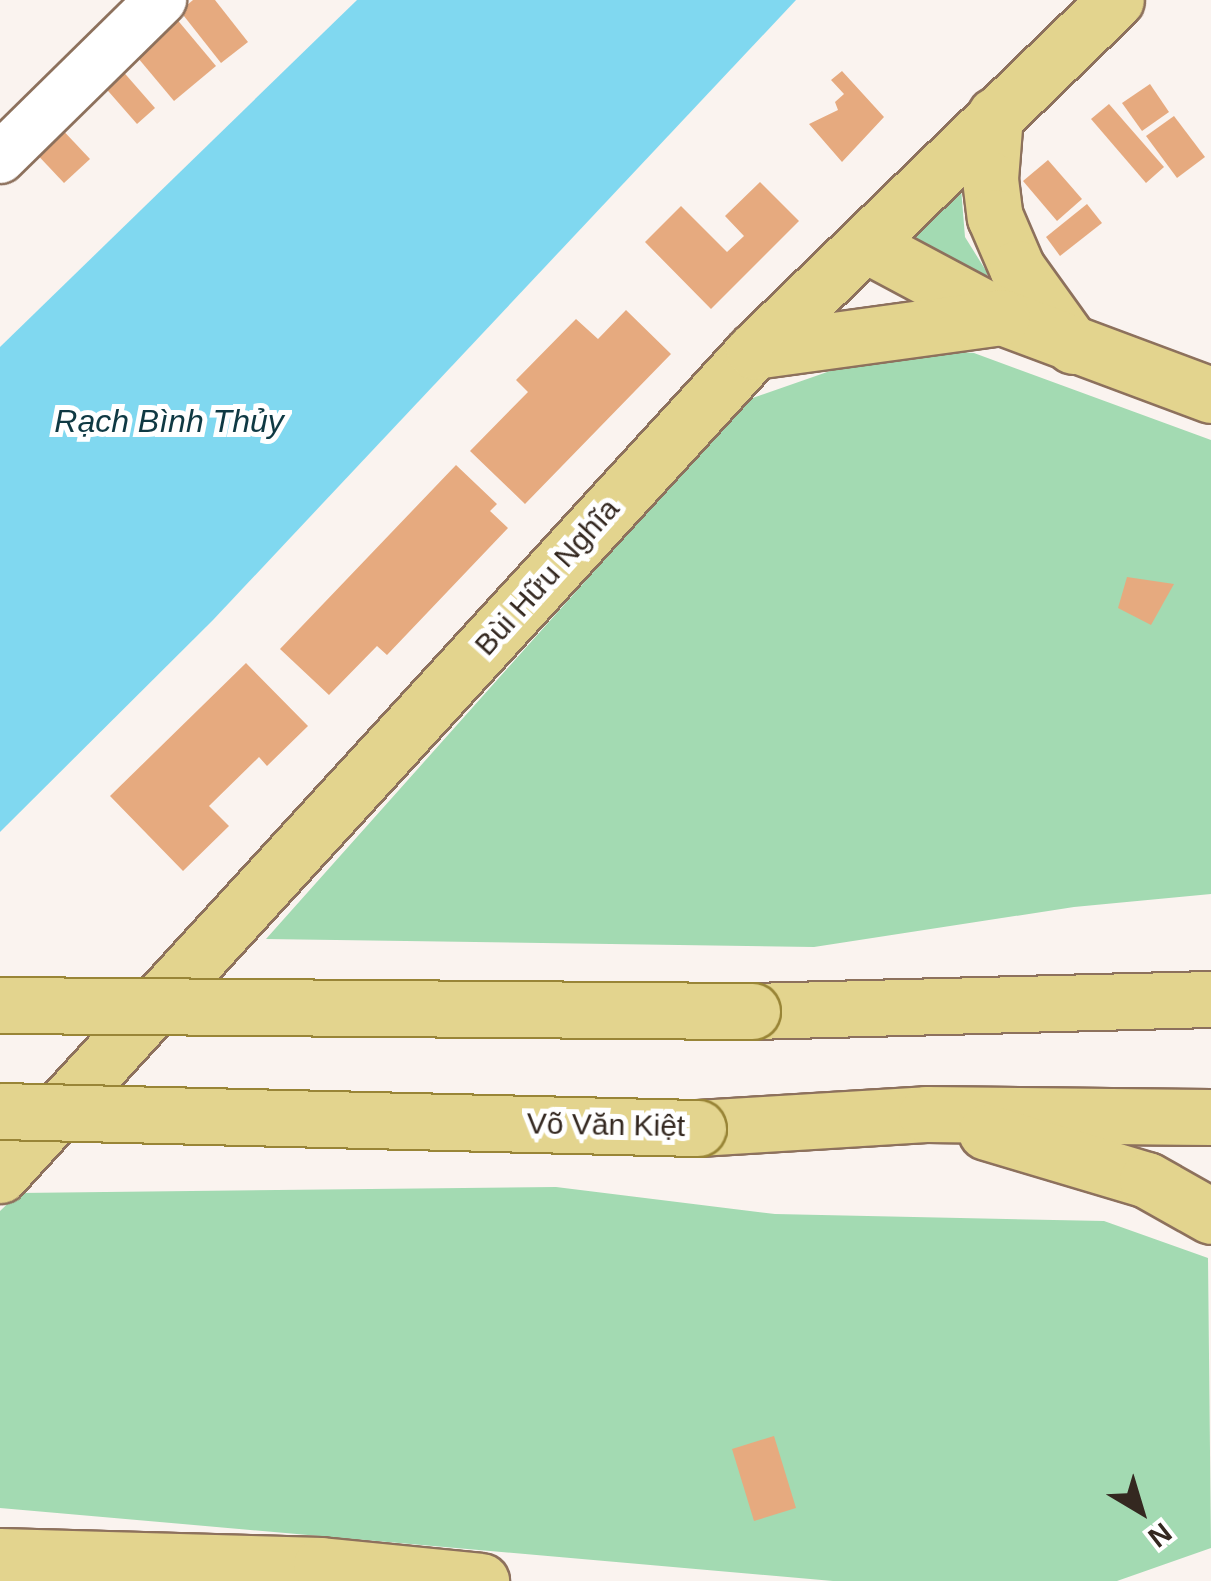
<!DOCTYPE html>
<meta charset="utf-8">
<style>
body{margin:0}
#map{position:relative;width:1211px;height:1581px;overflow:hidden;background:#faf3ef;font-family:Helvetica,sans-serif}
div>[style]{position:absolute}
[style*='--x']{left:calc(var(--x)*1px);top:calc(var(--y)*1px);width:calc(var(--w)*1px);rotate:calc(var(--a)*1deg)}
.green>*{inset:0;background:#a3dab2}
.water>*{inset:0;background:#80d8f0}
.building>*{inset:0;background:#e6aa7f}
.roads{filter:drop-shadow(2px 0 #8d715d) drop-shadow(-2px 0 #8d715d) drop-shadow(0 2px #8d715d) drop-shadow(0 -2px #8d715d)}
.minor>*{height:50px;margin:-25px;padding:0 25px;transform-origin:25px;border-radius:25px;background:#fff}
.major>*{height:55px;margin:-27.5px;padding:0 27.5px;transform-origin:27.5px;border-radius:27.5px;background:#e3d48e}
.bridges{filter:drop-shadow(2px 0 #998537) drop-shadow(-2px 0 #998537) drop-shadow(0 2px #998537) drop-shadow(0 -2px #998537)}
.major-bridge>*{height:55px;margin:-27.5px;padding:0 27.5px;transform-origin:27.5px;border-radius:27.5px;background:#e3d48e}
span{translate:-50% -50%;white-space:nowrap;text-align:center;line-height:1.15;-webkit-text-stroke:10px #fff;paint-order:stroke}
.street-label{font-size:30px;color:#342820}
.water-label{font-size:32px;color:#0f3943;font-style:italic}
.north{position:absolute;left:1091px;top:1461px;width:100px;height:100px;-webkit-text-stroke:8px #fff;paint-order:stroke;rotate:142deg;font-size:28px;font-weight:700;line-height:40px;text-align:center;color:#342820}
.north::after{content:'';display:block;margin:auto;width:35px;height:45px;background:#342820;clip-path:polygon(50% 0,100% 100%,50% 72%,0 100%)}
</style>
<div id="map">
<div class="green">
<i style="clip-path:polygon(961px 188px,965px 237px,988px 274px,981px 281px,903px 247px)"></i>
<i style="clip-path:polygon(896px 348px,974px 353px,1211px 440px,1211px 894px,1074px 907px,814px 947px,266px 939px,747px 400px)"></i>
<i style="clip-path:polygon(556px 1187px,775px 1214px,1104px 1221px,1208px 1258px,1211px 1548px,1117px 1581px,833px 1581px,0 1508px,0 1211px,19px 1193px)"></i>
</div>
<div class="water">
<i style="clip-path:polygon(357px 0,796px 0,213px 620px,0 832px,0 347px)"></i>
</div>
<div class="building">
<i style="clip-path:polygon(193px 0,215px 0,248px 42px,221px 63px,180px 11px)"></i>
<i style="clip-path:polygon(175px 17px,216px 66px,174px 101px,133px 52px)"></i>
<i style="clip-path:polygon(120px 68px,155px 108px,137px 124px,102px 84px)"></i>
<i style="clip-path:polygon(842px 71px,884px 117px,842px 162px,809px 124px,838px 110px,835px 102px,844px 94px,831px 80px)"></i>
<i style="clip-path:polygon(1150px 84px,1169px 112px,1142px 131px,1122px 103px)"></i>
<i style="clip-path:polygon(1109px 104px,1164px 167px,1146px 183px,1091px 119px)"></i>
<i style="clip-path:polygon(1174px 116px,1205px 157px,1177px 178px,1146px 136px)"></i>
<i style="clip-path:polygon(57px 124px,90px 159px,64px 183px,31px 148px)"></i>
<i style="clip-path:polygon(1048px 160px,1082px 199px,1057px 221px,1023px 181px)"></i>
<i style="clip-path:polygon(760px 182px,799px 221px,711px 309px,645px 242px,681px 206px,727px 252px,744px 236px,725px 216px)"></i>
<i style="clip-path:polygon(1087px 204px,1102px 223px,1060px 256px,1046px 237px)"></i>
<i style="clip-path:polygon(626px 310px,671px 354px,525px 504px,470px 451px,528px 392px,516px 380px,576px 319px,598px 339px)"></i>
<i style="clip-path:polygon(456px 465px,497px 504px,490px 511px,508px 528px,387px 655px,377px 646px,329px 695px,280px 649px)"></i>
<i style="clip-path:polygon(1127px 577px,1174px 584px,1151px 625px,1118px 608px)"></i>
<i style="clip-path:polygon(246px 663px,308px 726px,267px 766px,259px 757px,209px 806px,229px 826px,183px 871px,110px 796px)"></i>
<i style="clip-path:polygon(774px 1436px,796px 1508px,754px 1521px,732px 1449px)"></i>
</div>
<div class="roads">
<div class="minor">
<i style="--x:0;--y:158;--w:226;--a:-44.5"></i>
</div>
<div class="major">
<i style="--x:995;--y:115;--w:64;--a:94.5"></i>
<i style="--x:990;--y:179;--w:38;--a:83"></i>
<i style="--x:995;--y:217;--w:56;--a:66.7"></i>
<i style="--x:1017;--y:268;--w:96;--a:54.3"></i>
<i style="--x:865;--y:244;--w:155;--a:28.1"></i>
<i style="--x:1002;--y:317;--w:223;--a:20.5"></i>
<i style="--x:754;--y:351;--w:250;--a:-7.8"></i>
<i style="--x:752;--y:1011;--w:459;--a:-1.5"></i>
<i style="--x:698;--y:1128;--w:228;--a:-3.5"></i>
<i style="--x:926;--y:1114;--w:285;--a:0.6"></i>
<i style="--x:986;--y:1132;--w:168;--a:16.6"></i>
<i style="--x:1147;--y:1180;--w:73;--a:29.4"></i>
<i style="--x:0;--y:1175;--w:1117;--a:-47.54"></i>
<i style="--x:754;--y:351;--w:504;--a:-44.12"></i>
<i style="--x:0;--y:1556;--w:321;--a:1.6"></i>
<i style="--x:321;--y:1565;--w:161;--a:5.7"></i>
</div>
</div>
<div class="bridges">
<div class="major-bridge">
<i style="--x:0;--y:1005;--w:752;--a:0.46"></i>
<i style="--x:0;--y:1111;--w:698;--a:1.4"></i>
</div>
</div>
<div class="street-label">
<span style="left:547px;top:577px;rotate:-48deg">Bùi Hữu Nghĩa</span>
<span style="left:606px;top:1125px;rotate:1deg">Võ Văn Kiệt</span>
</div>
<div class="water-label">
<span style="left:169px;top:421px">Rạch Bình Thủy</span>
</div>
<div class="north">N</div>
</div>
